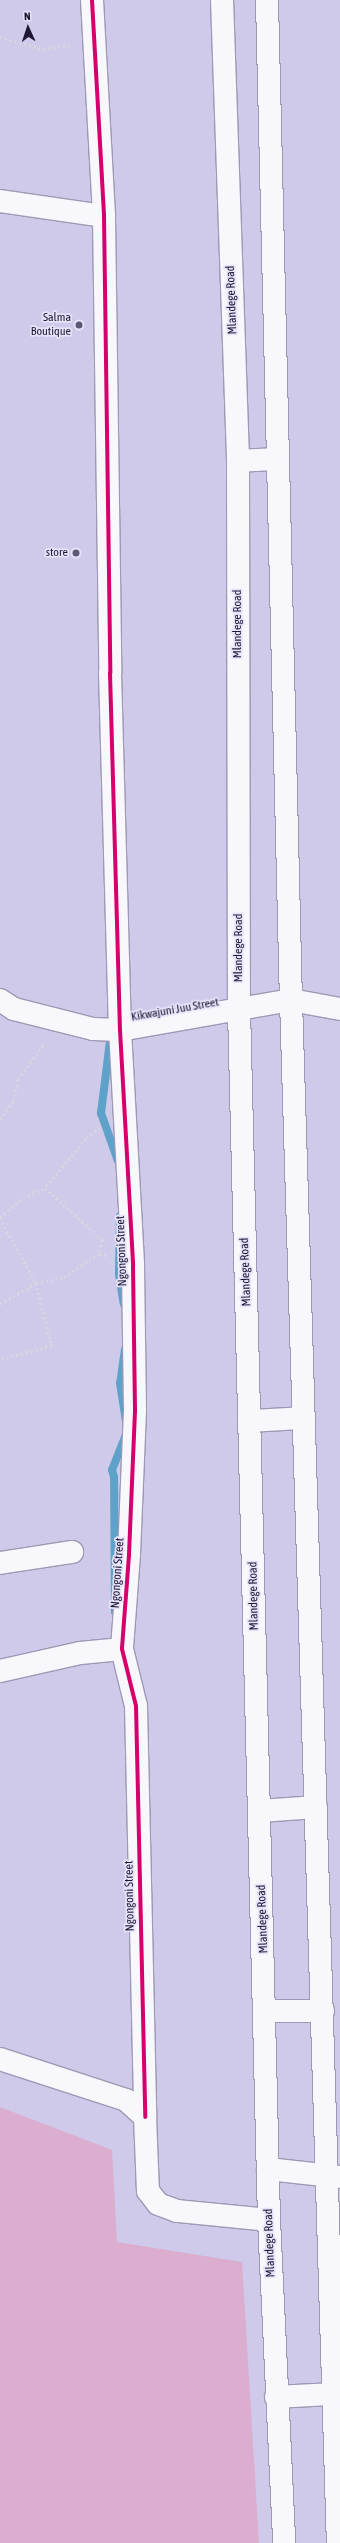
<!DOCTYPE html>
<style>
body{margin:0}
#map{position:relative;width:340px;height:2543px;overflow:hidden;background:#cfcaea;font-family:"Asap Condensed",sans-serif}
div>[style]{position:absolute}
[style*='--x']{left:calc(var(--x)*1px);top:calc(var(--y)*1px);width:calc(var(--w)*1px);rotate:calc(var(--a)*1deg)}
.green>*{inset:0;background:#dbadce}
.stream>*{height:8px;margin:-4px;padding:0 4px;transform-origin:4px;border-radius:4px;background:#5ea1c9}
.path>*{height:2.5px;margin-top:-1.25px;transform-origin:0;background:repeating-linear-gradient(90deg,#d7d5e0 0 2px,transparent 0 5px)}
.roads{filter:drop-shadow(1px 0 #9e98b4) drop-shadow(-1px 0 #9e98b4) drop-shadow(0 1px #9e98b4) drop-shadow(0 -1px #9e98b4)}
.minor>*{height:22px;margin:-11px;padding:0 11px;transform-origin:11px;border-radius:11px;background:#f8f7fc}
.tertiary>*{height:22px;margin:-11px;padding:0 11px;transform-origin:11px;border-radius:11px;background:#f8f7fc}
.primary>*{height:22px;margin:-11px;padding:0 11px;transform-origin:11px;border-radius:11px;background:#f8f7fc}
.cycleway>*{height:4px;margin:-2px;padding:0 2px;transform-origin:2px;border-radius:2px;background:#d6006c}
.dots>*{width:11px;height:11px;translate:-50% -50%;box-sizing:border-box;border:2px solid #e6e3fa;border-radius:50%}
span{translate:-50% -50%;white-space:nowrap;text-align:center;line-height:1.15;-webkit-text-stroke:3.5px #e6e3fa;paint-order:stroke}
.street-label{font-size:12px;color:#1f1834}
.poi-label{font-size:12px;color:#1f1834}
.right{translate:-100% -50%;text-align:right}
.north{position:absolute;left:8px;top:8px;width:40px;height:40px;-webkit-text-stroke:3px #e6e3fa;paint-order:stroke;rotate:357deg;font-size:11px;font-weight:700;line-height:16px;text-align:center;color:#1f1834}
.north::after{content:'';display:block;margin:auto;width:14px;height:18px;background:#1f1834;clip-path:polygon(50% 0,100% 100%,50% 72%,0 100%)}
</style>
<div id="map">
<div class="green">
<i style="clip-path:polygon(0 2107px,112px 2150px,117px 2242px,242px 2262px,259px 2543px,0 2543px)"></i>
</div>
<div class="stream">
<i style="--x:110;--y:1041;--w:73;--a:97.1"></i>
<i style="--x:101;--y:1113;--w:51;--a:70.5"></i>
<i style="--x:120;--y:1216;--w:58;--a:91"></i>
<i style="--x:119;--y:1274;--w:30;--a:81"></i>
<i style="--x:125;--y:1349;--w:34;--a:98"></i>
<i style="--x:120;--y:1383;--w:38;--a:81"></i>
<i style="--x:115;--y:1612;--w:135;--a:-90.4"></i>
<i style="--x:114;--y:1477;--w:7;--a:-106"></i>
<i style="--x:112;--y:1470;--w:41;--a:-68.5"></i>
</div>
<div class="path">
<i style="--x:0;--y:37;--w:45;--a:15.6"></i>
<i style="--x:43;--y:49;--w:26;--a:-9"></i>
<i style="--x:0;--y:1119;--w:22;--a:-54"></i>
<i style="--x:13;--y:1101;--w:23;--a:-77"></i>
<i style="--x:18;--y:1079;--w:45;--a:-53.1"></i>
<i style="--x:100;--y:1127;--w:18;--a:139"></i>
<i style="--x:86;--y:1139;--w:64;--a:129.9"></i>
<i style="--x:45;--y:1188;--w:78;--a:41.9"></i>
<i style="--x:103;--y:1240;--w:15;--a:106"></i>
<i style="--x:99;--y:1254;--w:8;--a:14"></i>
<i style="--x:0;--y:1217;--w:30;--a:-40"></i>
<i style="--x:23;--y:1198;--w:24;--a:-24"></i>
<i style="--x:0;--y:1218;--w:74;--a:61"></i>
<i style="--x:36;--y:1283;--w:65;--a:75.7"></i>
<i style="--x:52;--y:1346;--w:54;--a:164.9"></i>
<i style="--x:0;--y:1304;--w:42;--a:-30.3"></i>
<i style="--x:36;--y:1283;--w:29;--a:-12"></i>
<i style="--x:64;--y:1277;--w:42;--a:-33.3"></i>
</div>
<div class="roads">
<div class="minor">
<i style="--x:92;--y:0;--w:216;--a:86.8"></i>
<i style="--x:104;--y:216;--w:457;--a:89.2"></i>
<i style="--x:110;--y:673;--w:357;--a:88.4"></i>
<i style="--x:120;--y:1030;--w:236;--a:86.8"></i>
<i style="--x:133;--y:1266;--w:145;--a:89.2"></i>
<i style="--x:135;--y:1411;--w:144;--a:92.4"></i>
<i style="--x:129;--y:1555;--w:94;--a:94.3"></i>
<i style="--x:122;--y:1649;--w:59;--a:76.2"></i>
<i style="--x:136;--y:1706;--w:411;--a:88.7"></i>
<i style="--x:0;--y:201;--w:105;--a:8.2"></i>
<i style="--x:0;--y:1000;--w:17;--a:33"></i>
<i style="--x:14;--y:1009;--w:81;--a:14.2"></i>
<i style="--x:93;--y:1029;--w:27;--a:2"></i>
<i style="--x:120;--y:1030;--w:121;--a:-10"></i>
<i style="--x:0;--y:1563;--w:73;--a:-8.7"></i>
<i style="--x:0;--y:1671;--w:82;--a:-12.7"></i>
<i style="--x:80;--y:1653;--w:42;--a:-5.4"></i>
<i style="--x:268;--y:2169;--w:72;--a:6.3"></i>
</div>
<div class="tertiary">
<i style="--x:239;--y:1009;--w:53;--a:-9.8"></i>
<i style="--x:291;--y:1000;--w:50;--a:10.4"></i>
<i style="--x:0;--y:2059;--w:133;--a:18"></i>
<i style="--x:126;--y:2100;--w:25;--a:42"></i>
<i style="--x:145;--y:2117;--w:74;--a:87.7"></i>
<i style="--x:148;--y:2191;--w:16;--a:52"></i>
<i style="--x:158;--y:2204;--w:20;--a:20"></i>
<i style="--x:177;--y:2211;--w:92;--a:5.6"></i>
</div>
<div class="primary">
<i style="--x:222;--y:0;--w:461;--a:88"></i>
<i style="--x:238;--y:461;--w:548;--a:89.9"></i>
<i style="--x:239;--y:1009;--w:1211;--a:88.58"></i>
<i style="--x:269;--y:2220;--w:323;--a:87.3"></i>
<i style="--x:267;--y:0;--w:1000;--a:88.63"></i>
<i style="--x:291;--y:1000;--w:1544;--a:88.26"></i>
<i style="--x:238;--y:461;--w:39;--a:-3"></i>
<i style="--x:250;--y:1421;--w:54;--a:-3.2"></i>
<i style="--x:260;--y:1811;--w:56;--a:-4.1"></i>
<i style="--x:266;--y:2011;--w:57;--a:0"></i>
<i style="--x:276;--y:2397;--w:58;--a:-3"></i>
</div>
</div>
<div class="cycleway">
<i style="--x:92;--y:0;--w:216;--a:86.8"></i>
<i style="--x:104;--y:216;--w:457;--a:89.2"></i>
<i style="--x:110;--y:673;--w:357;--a:88.4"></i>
<i style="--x:120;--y:1030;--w:236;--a:86.8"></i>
<i style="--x:133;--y:1266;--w:145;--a:89.2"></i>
<i style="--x:135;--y:1411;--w:144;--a:92.4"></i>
<i style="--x:129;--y:1555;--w:94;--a:94.3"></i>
<i style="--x:122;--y:1649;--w:59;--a:76.2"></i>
<i style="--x:136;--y:1706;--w:411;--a:88.7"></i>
</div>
<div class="dots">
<i style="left:79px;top:325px;background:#5d5674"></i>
<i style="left:76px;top:553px;background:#5d5674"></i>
</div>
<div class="street-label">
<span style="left:232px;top:300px;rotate:-92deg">Mlandege Road</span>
<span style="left:238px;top:624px;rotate:-90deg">Mlandege Road</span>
<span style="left:239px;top:948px;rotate:-90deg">Mlandege Road</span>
<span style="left:175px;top:1010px;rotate:-10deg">Kikwajuni Juu Street</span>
<span style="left:122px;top:1251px;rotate:-92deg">Ngongoni Street</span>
<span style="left:246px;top:1272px;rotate:-92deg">Mlandege Road</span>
<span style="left:118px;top:1573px;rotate:-86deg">Ngongoni Street</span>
<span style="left:254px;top:1596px;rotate:-91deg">Mlandege Road</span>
<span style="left:130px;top:1896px;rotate:-91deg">Ngongoni Street</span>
<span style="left:263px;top:1919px;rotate:-92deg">Mlandege Road</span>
<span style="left:270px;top:2243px;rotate:-92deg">Mlandege Road</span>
</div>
<div class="poi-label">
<span class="right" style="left:71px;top:325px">Salma<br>Boutique</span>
<span class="right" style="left:68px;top:553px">store</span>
</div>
<div class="north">N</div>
</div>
